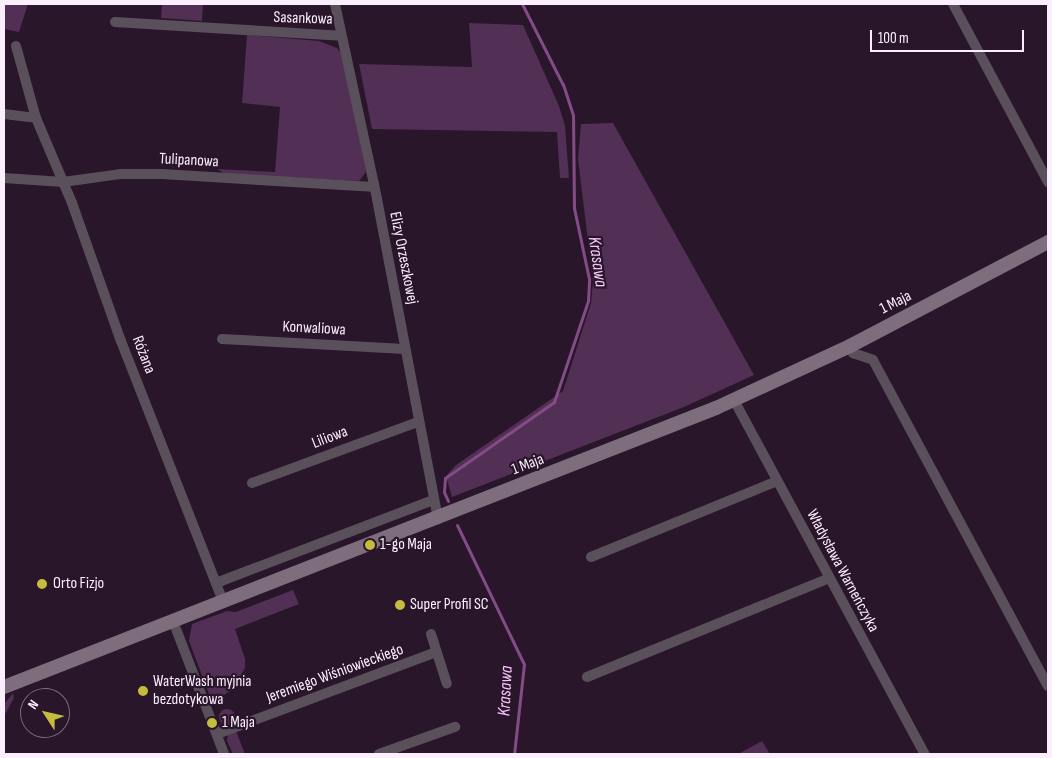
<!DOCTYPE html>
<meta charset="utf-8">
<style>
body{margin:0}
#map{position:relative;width:1052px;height:758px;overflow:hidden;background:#29162a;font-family:"Sofia Sans Condensed",sans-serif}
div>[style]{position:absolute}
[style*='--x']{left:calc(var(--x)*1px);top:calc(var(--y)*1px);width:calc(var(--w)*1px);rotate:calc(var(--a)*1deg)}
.green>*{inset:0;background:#522f54}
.round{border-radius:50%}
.stream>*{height:3px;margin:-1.5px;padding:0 1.5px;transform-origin:1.5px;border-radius:1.5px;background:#834c87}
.street>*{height:10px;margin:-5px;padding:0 5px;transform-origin:5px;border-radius:5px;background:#5a505b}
.secondary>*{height:14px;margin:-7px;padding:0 7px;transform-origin:7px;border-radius:7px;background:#7d6d7d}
.dots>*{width:14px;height:14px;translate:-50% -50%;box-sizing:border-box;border:2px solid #29162a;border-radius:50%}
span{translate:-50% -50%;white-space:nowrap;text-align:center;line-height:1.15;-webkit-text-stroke:4.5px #29162a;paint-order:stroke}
.street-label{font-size:16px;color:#fceffd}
.poi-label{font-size:16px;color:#fceffd}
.left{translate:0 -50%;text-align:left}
.water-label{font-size:18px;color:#f5c5f7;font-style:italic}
.frame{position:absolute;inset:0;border:5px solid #fceffd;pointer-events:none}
.north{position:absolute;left:20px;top:688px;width:50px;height:50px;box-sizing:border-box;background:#29162a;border:1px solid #7d6d7e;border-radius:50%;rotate:305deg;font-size:14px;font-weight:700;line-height:20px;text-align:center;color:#fceffd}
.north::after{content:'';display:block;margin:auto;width:18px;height:22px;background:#c4bc3d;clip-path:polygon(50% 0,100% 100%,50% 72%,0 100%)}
.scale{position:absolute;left:870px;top:30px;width:154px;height:22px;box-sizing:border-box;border:2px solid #fceffd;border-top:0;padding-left:6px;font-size:15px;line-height:18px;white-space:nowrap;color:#fceffd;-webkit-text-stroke:4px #29162a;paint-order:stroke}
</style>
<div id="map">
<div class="green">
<i style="clip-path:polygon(4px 4px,28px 4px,19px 32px,4px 29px)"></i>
<i style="clip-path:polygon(162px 4px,203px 4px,202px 21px,161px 18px)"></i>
<i style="clip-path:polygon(469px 23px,523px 25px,559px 106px,565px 126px,569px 178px,560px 178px,557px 132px,372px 129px,359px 64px,472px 67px)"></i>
<i style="clip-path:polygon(247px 35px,319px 41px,337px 48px,342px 54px,365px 166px,366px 172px,359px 181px,225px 174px,217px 169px,275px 172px,280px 107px,242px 103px)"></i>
<i style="clip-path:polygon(613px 123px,754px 375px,684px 407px,452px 497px,446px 476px,456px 465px,563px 391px,591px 303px,593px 282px,578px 159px,581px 124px)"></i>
<i style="clip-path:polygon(293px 590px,299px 604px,235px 629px,245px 659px,245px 668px,233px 689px,221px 697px,211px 699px,189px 641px,192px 624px,227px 611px,236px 612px)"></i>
<i style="clip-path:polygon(13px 693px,14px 698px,4px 716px,5px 703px)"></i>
<i class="round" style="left:219px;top:709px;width:16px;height:16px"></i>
<i style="clip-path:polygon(236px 731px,245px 754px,233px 754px,227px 741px,228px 735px)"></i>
<i style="clip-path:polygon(762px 741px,770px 754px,738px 754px)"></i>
</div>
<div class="stream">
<i style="--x:448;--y:501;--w:10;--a:-114"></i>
<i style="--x:444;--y:492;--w:14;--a:-86"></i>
<i style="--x:445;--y:478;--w:133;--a:-34.9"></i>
<i style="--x:554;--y:402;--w:107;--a:-71.4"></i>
<i style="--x:588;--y:301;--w:22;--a:-87"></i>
<i style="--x:589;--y:279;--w:73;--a:-101.9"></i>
<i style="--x:574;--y:208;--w:93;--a:-90.6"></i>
<i style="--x:573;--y:115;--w:32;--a:-108"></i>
<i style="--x:563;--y:85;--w:91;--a:-116.8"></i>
<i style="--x:457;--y:525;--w:154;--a:64.3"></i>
<i style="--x:524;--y:664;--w:91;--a:96.3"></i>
</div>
<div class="street">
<i style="--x:335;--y:4;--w:199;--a:77.8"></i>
<i style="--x:377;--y:199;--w:326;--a:79.2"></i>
<i style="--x:953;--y:4;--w:202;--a:61.9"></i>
<i style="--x:115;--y:22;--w:226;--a:3.5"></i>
<i style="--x:16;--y:46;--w:75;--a:74.5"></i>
<i style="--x:4;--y:114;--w:32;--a:7"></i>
<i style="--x:36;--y:118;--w:92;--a:67"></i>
<i style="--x:72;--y:203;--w:146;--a:70.5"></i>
<i style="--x:121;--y:341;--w:279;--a:68.6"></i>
<i style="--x:4;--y:178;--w:59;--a:3.9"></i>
<i style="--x:63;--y:182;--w:59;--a:-7.9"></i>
<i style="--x:121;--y:174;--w:41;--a:0"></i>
<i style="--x:162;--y:174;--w:211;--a:3.5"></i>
<i style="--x:222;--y:339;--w:183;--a:3.1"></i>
<i style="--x:850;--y:346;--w:8;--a:67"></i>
<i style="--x:853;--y:353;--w:21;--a:19"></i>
<i style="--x:873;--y:360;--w:370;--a:61.8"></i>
<i style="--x:734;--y:400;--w:402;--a:61.7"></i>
<i style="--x:252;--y:483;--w:177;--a:-20.2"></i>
<i style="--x:591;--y:557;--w:201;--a:-22.2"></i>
<i style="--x:216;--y:583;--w:232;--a:-20.9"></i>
<i style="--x:173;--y:621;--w:142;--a:69"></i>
<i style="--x:431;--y:634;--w:52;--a:72.3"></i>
<i style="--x:587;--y:677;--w:261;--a:-22.2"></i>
<i style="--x:217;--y:734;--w:234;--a:-20.5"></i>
<i style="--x:379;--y:754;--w:81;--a:-19.6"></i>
</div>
<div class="secondary">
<i style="--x:4;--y:687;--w:765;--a:-21.4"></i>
<i style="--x:716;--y:408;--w:148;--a:-24.8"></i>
<i style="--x:850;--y:346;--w:224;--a:-27.7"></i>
</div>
<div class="dots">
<i style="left:370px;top:545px;background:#c4bc3d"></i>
<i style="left:42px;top:584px;background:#c4bc3d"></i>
<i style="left:400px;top:605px;background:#c4bc3d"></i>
<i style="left:143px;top:691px;background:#c4bc3d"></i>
<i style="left:212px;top:723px;background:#c4bc3d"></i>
</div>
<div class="street-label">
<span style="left:303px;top:19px;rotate:2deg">Sasankowa</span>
<span style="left:189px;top:161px;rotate:3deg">Tulipanowa</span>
<span style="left:403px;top:258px;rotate:79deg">Elizy Orzeszkowej</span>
<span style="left:896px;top:303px;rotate:-27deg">1 Maja</span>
<span style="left:314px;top:329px;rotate:3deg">Konwaliowa</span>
<span style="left:143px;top:355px;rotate:69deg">Różana</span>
<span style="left:330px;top:438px;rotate:-21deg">Liliowa</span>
<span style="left:528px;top:465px;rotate:-21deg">1 Maja</span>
<span style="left:842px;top:571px;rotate:62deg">Władysława Warneńczyka</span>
<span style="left:335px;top:674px;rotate:-20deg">Jeremiego Wiśniowieckiego</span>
</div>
<div class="poi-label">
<span class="left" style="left:380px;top:545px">1-go Maja</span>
<span class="left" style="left:53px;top:584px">Orto Fizjo</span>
<span class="left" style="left:410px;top:605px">Super Profil SC</span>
<span class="left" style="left:153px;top:691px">WaterWash myjnia<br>bezdotykowa</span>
<span class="left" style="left:222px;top:723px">1 Maja</span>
</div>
<div class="water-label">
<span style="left:597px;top:262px;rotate:82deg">Krasawa</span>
<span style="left:506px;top:691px;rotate:-87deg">Krasawa</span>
</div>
<div class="frame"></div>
<div class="north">N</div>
<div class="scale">100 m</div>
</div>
